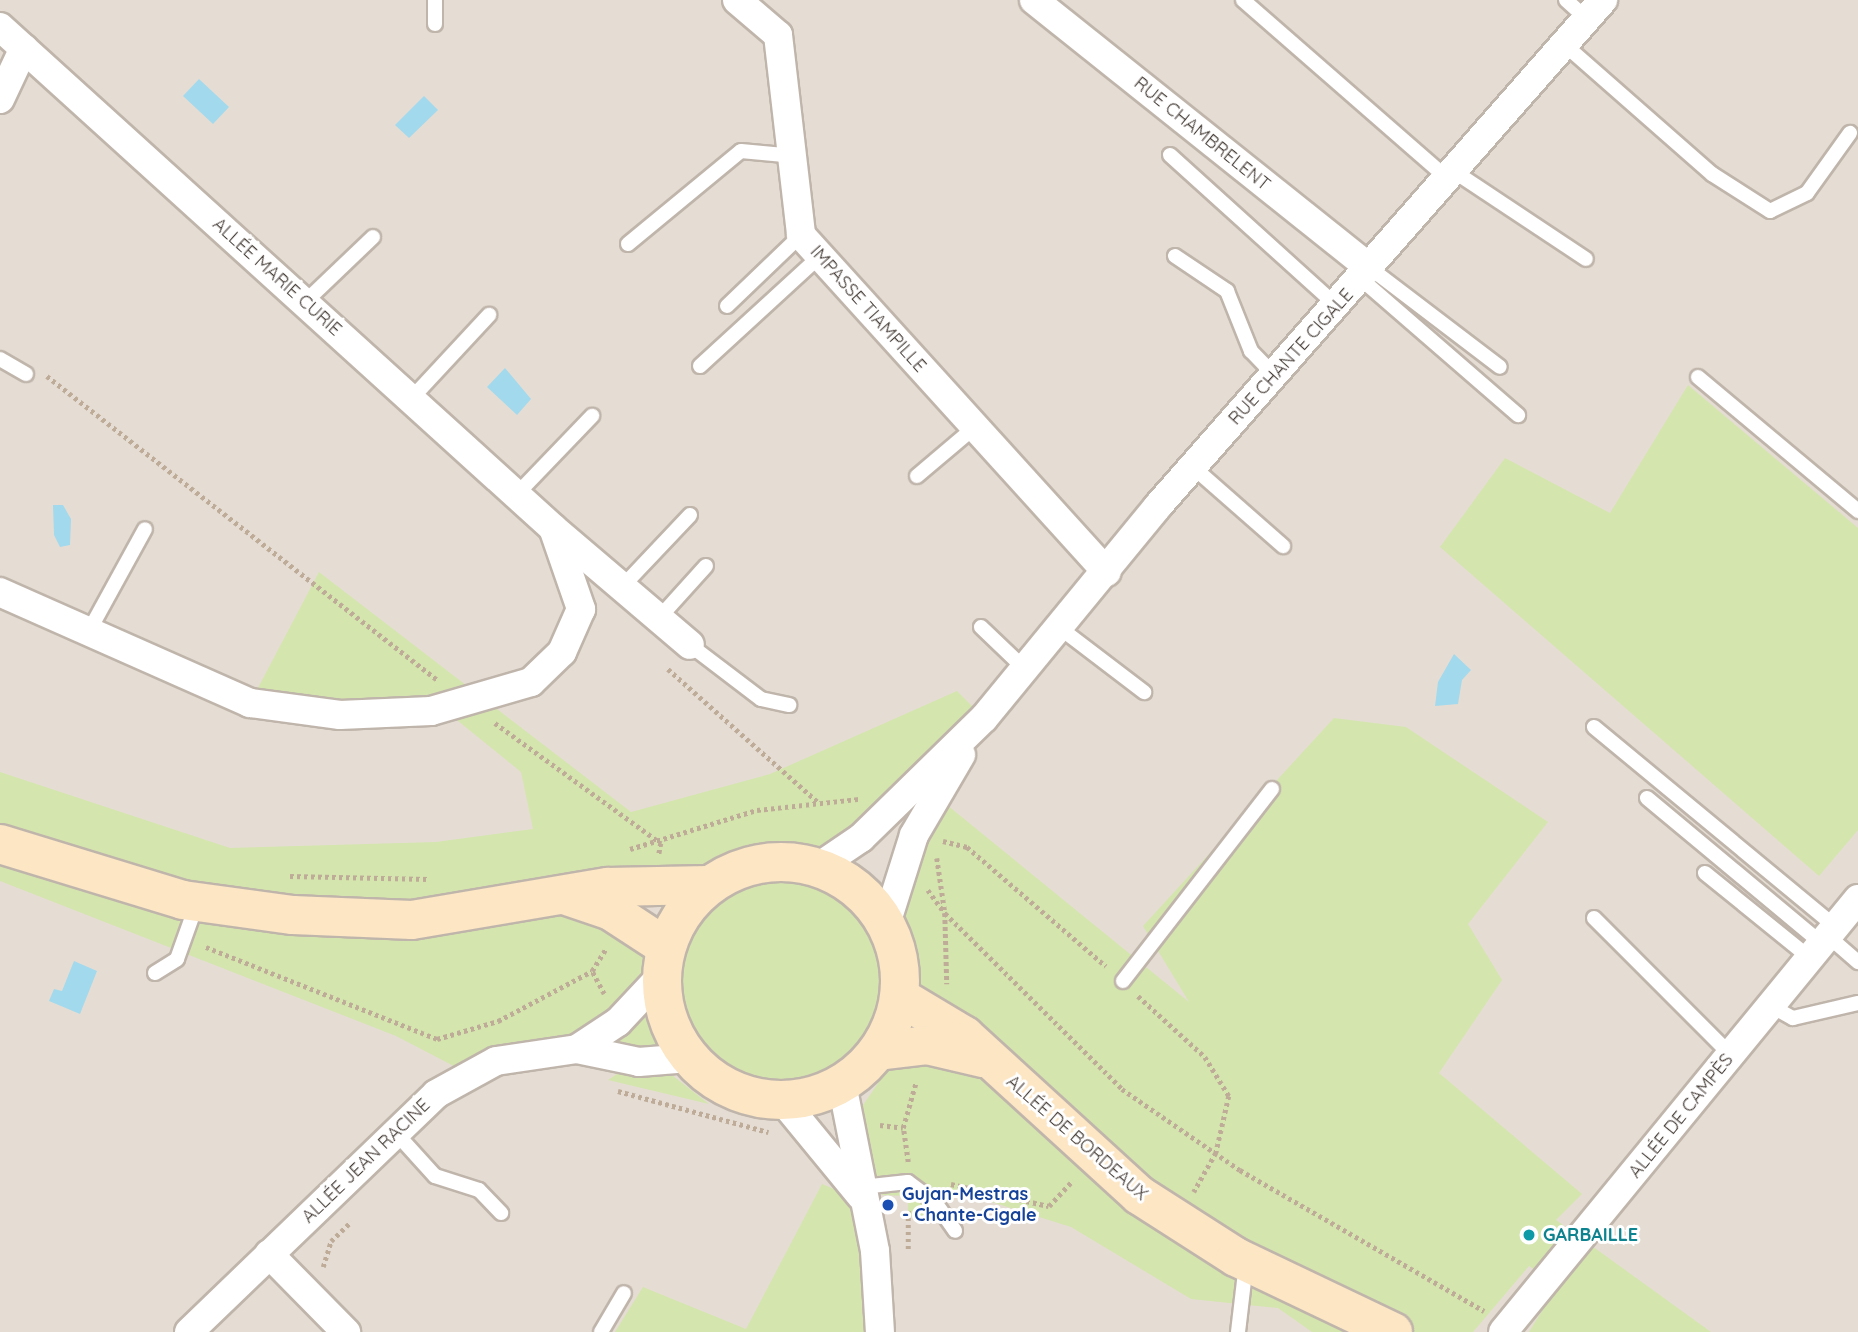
<!DOCTYPE html>
<meta charset="utf-8">
<style>
body{margin:0}
#map{position:relative;width:1858px;height:1332px;overflow:hidden;background:#f2ece5;font-family:Quicksand,sans-serif}
div>[style]{position:absolute}
[style*='--x']{left:calc(var(--x)*1px);top:calc(var(--y)*1px);width:calc(var(--w)*1px);rotate:calc(var(--a)*1deg)}
.residential>*{inset:0;background:#e5ddd3}
.green>*{inset:0;background:#d4e5ae}
.round{border-radius:50%}
.water>*{inset:0;background:#a2d9ed}
.path>*{height:4.5px;margin-top:-2.25px;transform-origin:0;background:repeating-linear-gradient(90deg,#beac99 0 3.5px,transparent 0 7px)}
.roads{filter:drop-shadow(2px 0 #c0b5ab) drop-shadow(-2px 0 #c0b5ab) drop-shadow(0 2px #c0b5ab) drop-shadow(0 -2px #c0b5ab)}
.service>*{height:14px;margin:-7px;padding:0 7px;transform-origin:7px;border-radius:7px;background:#fff}
.minor>*{height:28px;margin:-14px;padding:0 14px;transform-origin:14px;border-radius:14px;background:#fff}
.secondary>*{height:38px;margin:-19px;padding:0 19px;transform-origin:19px;border-radius:19px;background:#fce6c4}
.secondary>.ring{margin:-19px;padding:0;box-sizing:content-box;background:none;border:38px solid #fce6c4;border-radius:50%}
.dots>*{width:19px;height:19px;translate:-50% -50%;box-sizing:border-box;border:4px solid #fff;border-radius:50%}
span{translate:-50% -50%;white-space:nowrap;text-align:center;line-height:1.15;-webkit-text-stroke:6px #fff;paint-order:stroke}
.street-label{font-size:18px;color:#443b35}
.transit-label{font-size:18px;color:#164399;font-weight:700}
.left{translate:0 -50%;text-align:left}
.culture-label{font-size:18px;color:#0d838f;font-weight:700}
</style>
<div id="map">
<div class="residential">
<i style="clip-path:polygon(0 0,1858px 0,1858px 1332px,0 1332px)"></i>
</div>
<div class="green">
<i style="clip-path:polygon(1688px 385px,1858px 528px,1858px 830px,1819px 876px,1440px 547px,1505px 458px,1610px 513px)"></i>
<i style="clip-path:polygon(319px 572px,631px 812px,770px 774px,957px 691px,984px 718px,809px 865px,751px 865px,709px 885px,608px 887px,666px 947px,665px 1013px,689px 1058px,576px 1049px,471px 1075px,396px 1036px,0 881px,0 772px,230px 848px,436px 842px,533px 829px,521px 772px,442px 708px,250px 703px)"></i>
<i style="clip-path:polygon(1334px 718px,1406px 727px,1548px 822px,1468px 924px,1502px 980px,1439px 1073px,1582px 1194px,1556px 1220px,1711px 1332px,1529px 1332px,1558px 1285px,1529px 1266px,1473px 1332px,1393px 1332px,1236px 1257px,900px 997px,898px 955px,886px 924px,936px 796px,1189px 1002px,1143px 926px)"></i>
<i class="round" style="left:680px;top:880px;width:202px;height:202px"></i>
<i style="clip-path:polygon(922px 1062px,981px 1075px,1361px 1332px,1312px 1332px,1278px 1308px,1191px 1299px,1071px 1227px,969px 1195px,941px 1196px,921px 1218px,908px 1216px,908px 1196px,882px 1195px,859px 1111px,887px 1070px)"></i>
<i style="clip-path:polygon(668px 1072px,709px 1104px,608px 1080px,617px 1074px)"></i>
<i style="clip-path:polygon(822px 1184px,865px 1202px,880px 1332px,615px 1332px,643px 1287px,746px 1329px)"></i>
</div>
<div class="water">
<i style="clip-path:polygon(199px 79px,229px 107px,213px 124px,183px 96px)"></i>
<i style="clip-path:polygon(424px 96px,438px 110px,409px 138px,395px 125px)"></i>
<i style="clip-path:polygon(505px 368px,531px 399px,517px 415px,487px 387px)"></i>
<i style="clip-path:polygon(53px 505px,63px 505px,71px 519px,70px 545px,60px 547px,54px 535px)"></i>
<i style="clip-path:polygon(1454px 654px,1471px 670px,1462px 680px,1458px 704px,1435px 706px,1438px 682px)"></i>
<i style="clip-path:polygon(74px 961px,97px 971px,80px 1014px,49px 1001px,54px 989px,62px 991px)"></i>
</div>
<div class="path">
<i style="--x:47;--y:376;--w:495;--a:37.9"></i>
<i style="--x:668;--y:669;--w:200;--a:41.6"></i>
<i style="--x:495;--y:723;--w:205;--a:35.9"></i>
<i style="--x:661;--y:843;--w:11;--a:100"></i>
<i style="--x:943;--y:841;--w:25;--a:14"></i>
<i style="--x:967;--y:847;--w:183;--a:40.6"></i>
<i style="--x:630;--y:849;--w:133;--a:-17.1"></i>
<i style="--x:757;--y:810;--w:103;--a:-6.2"></i>
<i style="--x:937;--y:858;--w:56;--a:81.7"></i>
<i style="--x:945;--y:913;--w:250;--a:44.8"></i>
<i style="--x:1122;--y:1089;--w:143;--a:34.5"></i>
<i style="--x:1240;--y:1170;--w:282;--a:30"></i>
<i style="--x:290;--y:876;--w:138;--a:1.2"></i>
<i style="--x:928;--y:890;--w:29;--a:54"></i>
<i style="--x:945;--y:913;--w:71;--a:88.4"></i>
<i style="--x:206;--y:947;--w:249;--a:21.7"></i>
<i style="--x:437;--y:1039;--w:64;--a:-16.4"></i>
<i style="--x:498;--y:1021;--w:106;--a:-28"></i>
<i style="--x:604;--y:994;--w:26;--a:-118"></i>
<i style="--x:592;--y:971;--w:25;--a:-58"></i>
<i style="--x:1138;--y:996;--w:91;--a:42.3"></i>
<i style="--x:1205;--y:1057;--w:46;--a:58.4"></i>
<i style="--x:1229;--y:1096;--w:58;--a:102.8"></i>
<i style="--x:1216;--y:1153;--w:45;--a:119.4"></i>
<i style="--x:618;--y:1091;--w:156;--a:15.3"></i>
<i style="--x:880;--y:1125;--w:23;--a:7"></i>
<i style="--x:908;--y:1162;--w:34;--a:-98"></i>
<i style="--x:903;--y:1128;--w:48;--a:-74.2"></i>
<i style="--x:951;--y:1184;--w:100;--a:12.7"></i>
<i style="--x:1049;--y:1206;--w:35;--a:-47"></i>
<i style="--x:908;--y:1249;--w:40;--a:-90"></i>
<i style="--x:323;--y:1267;--w:27;--a:-73"></i>
<i style="--x:331;--y:1241;--w:28;--a:-44"></i>
</div>
<div class="roads">
<div class="service">
<i style="--x:1243;--y:0;--w:272;--a:41.1"></i>
<i style="--x:1566;--y:0;--w:28;--a:42"></i>
<i style="--x:435;--y:24;--w:24;--a:-90"></i>
<i style="--x:1565;--y:45;--w:196;--a:41.3"></i>
<i style="--x:1712;--y:174;--w:69;--a:32.5"></i>
<i style="--x:1770;--y:211;--w:41;--a:-25.9"></i>
<i style="--x:1807;--y:193;--w:74;--a:-54.4"></i>
<i style="--x:1170;--y:155;--w:225;--a:42.1"></i>
<i style="--x:1455;--y:172;--w:157;--a:33.6"></i>
<i style="--x:628;--y:244;--w:146;--a:-39.5"></i>
<i style="--x:741;--y:151;--w:54;--a:5.3"></i>
<i style="--x:1175;--y:256;--w:63;--a:33.9"></i>
<i style="--x:1227;--y:291;--w:65;--a:68.2"></i>
<i style="--x:1251;--y:351;--w:35;--a:46"></i>
<i style="--x:1370;--y:268;--w:163;--a:37.3"></i>
<i style="--x:1361;--y:279;--w:208;--a:40.9"></i>
<i style="--x:305;--y:302;--w:94;--a:-43.7"></i>
<i style="--x:727;--y:306;--w:103;--a:-43.8"></i>
<i style="--x:0;--y:359;--w:30;--a:30"></i>
<i style="--x:700;--y:366;--w:163;--a:-42.5"></i>
<i style="--x:1698;--y:377;--w:209;--a:39.9"></i>
<i style="--x:411;--y:399;--w:115;--a:-47.1"></i>
<i style="--x:1193;--y:467;--w:120;--a:41.3"></i>
<i style="--x:917;--y:476;--w:76;--a:-40.2"></i>
<i style="--x:516;--y:495;--w:110;--a:-46.1"></i>
<i style="--x:622;--y:587;--w:99;--a:-46.6"></i>
<i style="--x:659;--y:618;--w:70;--a:-47.9"></i>
<i style="--x:981;--y:627;--w:61;--a:43.7"></i>
<i style="--x:1060;--y:628;--w:106;--a:37.3"></i>
<i style="--x:89;--y:631;--w:116;--a:-61.2"></i>
<i style="--x:690;--y:645;--w:89;--a:37.3"></i>
<i style="--x:761;--y:699;--w:29;--a:12"></i>
<i style="--x:1594;--y:727;--w:314;--a:39.6"></i>
<i style="--x:1647;--y:798;--w:228;--a:39.8"></i>
<i style="--x:1705;--y:873;--w:135;--a:39"></i>
<i style="--x:1594;--y:918;--w:194;--a:45"></i>
<i style="--x:1828;--y:936;--w:40;--a:41"></i>
<i style="--x:155;--y:973;--w:26;--a:-32"></i>
<i style="--x:177;--y:959;--w:59;--a:-70.3"></i>
<i style="--x:1123;--y:981;--w:243;--a:-52.2"></i>
<i style="--x:1771;--y:1006;--w:25;--a:29"></i>
<i style="--x:1793;--y:1018;--w:67;--a:-13"></i>
<i style="--x:396;--y:1133;--w:58;--a:47.8"></i>
<i style="--x:435;--y:1176;--w:46;--a:17.7"></i>
<i style="--x:479;--y:1190;--w:32;--a:46"></i>
<i style="--x:862;--y:1187;--w:46;--a:-6.2"></i>
<i style="--x:908;--y:1182;--w:34;--a:37"></i>
<i style="--x:935;--y:1202;--w:35;--a:55"></i>
<i style="--x:601;--y:1332;--w:45;--a:-59.5"></i>
<i style="--x:1238;--y:1332;--w:68;--a:-83.3"></i>
</div>
<div class="minor">
<i style="--x:737;--y:0;--w:54;--a:40.5"></i>
<i style="--x:778;--y:35;--w:201;--a:83.4"></i>
<i style="--x:801;--y:235;--w:455;--a:47.8"></i>
<i style="--x:1034;--y:0;--w:430;--a:38.6"></i>
<i style="--x:0;--y:27;--w:746;--a:42.18"></i>
<i style="--x:553;--y:528;--w:86;--a:70.9"></i>
<i style="--x:581;--y:609;--w:47;--a:113.8"></i>
<i style="--x:562;--y:652;--w:43;--a:135.9"></i>
<i style="--x:531;--y:682;--w:104;--a:163.8"></i>
<i style="--x:431;--y:711;--w:91;--a:177.5"></i>
<i style="--x:340;--y:715;--w:91;--a:-172.4"></i>
<i style="--x:250;--y:703;--w:274;--a:-156.1"></i>
<i style="--x:0;--y:99;--w:56;--a:-64.8"></i>
<i style="--x:555;--y:530;--w:177;--a:40.4"></i>
<i style="--x:818;--y:867;--w:52;--a:-34"></i>
<i style="--x:861;--y:838;--w:172;--a:-44.3"></i>
<i style="--x:984;--y:718;--w:274;--a:-50.6"></i>
<i style="--x:1158;--y:506;--w:674;--a:-48.67"></i>
<i style="--x:886;--y:924;--w:93;--a:-72.5"></i>
<i style="--x:914;--y:835;--w:93;--a:-59.6"></i>
<i style="--x:577;--y:1049;--w:49;--a:-33.4"></i>
<i style="--x:618;--y:1022;--w:63;--a:-46.9"></i>
<i style="--x:842;--y:1084;--w:170;--a:78.8"></i>
<i style="--x:875;--y:1251;--w:81;--a:86.5"></i>
<i style="--x:783;--y:1101;--w:123;--a:50.6"></i>
<i style="--x:269;--y:1254;--w:110;--a:45.4"></i>
<i style="--x:189;--y:1332;--w:343;--a:-43.9"></i>
<i style="--x:436;--y:1094;--w:68;--a:-28.8"></i>
<i style="--x:496;--y:1061;--w:82;--a:-8.4"></i>
<i style="--x:577;--y:1049;--w:63;--a:11.8"></i>
<i style="--x:639;--y:1062;--w:50;--a:-4.6"></i>
<i style="--x:1503;--y:1332;--w:560;--a:-50.65"></i>
</div>
<div class="secondary">
<i style="--x:0;--y:844;--w:191;--a:17"></i>
<i style="--x:183;--y:900;--w:111;--a:7.8"></i>
<i style="--x:293;--y:915;--w:119;--a:2.4"></i>
<i style="--x:412;--y:920;--w:199;--a:-9.6"></i>
<i style="--x:608;--y:887;--w:101;--a:-1.1"></i>
<i class="ring" style="left:662px;top:862px;width:200px;height:200px"></i>
<i style="--x:567;--y:896;--w:46;--a:18.8"></i>
<i style="--x:611;--y:911;--w:66;--a:33.2"></i>
<i style="--x:900;--y:997;--w:76;--a:31"></i>
<i style="--x:965;--y:1036;--w:236;--a:42.4"></i>
<i style="--x:1139;--y:1195;--w:115;--a:32.6"></i>
<i style="--x:1236;--y:1257;--w:174;--a:25.5"></i>
<i style="--x:878;--y:1051;--w:49;--a:-7"></i>
<i style="--x:927;--y:1045;--w:57;--a:13.1"></i>
</div>
</div>
<div class="dots">
<i style="left:888px;top:1205px;background:#1a4fb4"></i>
<i style="left:1529px;top:1235px;background:#0f9aa8"></i>
</div>
<div class="street-label">
<span style="left:1202px;top:134px;rotate:39deg">RUE CHAMBRELENT</span>
<span style="left:277px;top:277px;rotate:42deg">ALLÉE MARIE CURIE</span>
<span style="left:868px;top:309px;rotate:48deg">IMPASSE TIAMPILLE</span>
<span style="left:1291px;top:357px;rotate:-48deg">RUE CHANTE CIGALE</span>
<span style="left:1681px;top:1116px;rotate:-51deg">ALLÉE DE CAMPÈS</span>
<span style="left:1077px;top:1138px;rotate:41deg">ALLÉE DE BORDEAUX</span>
<span style="left:366px;top:1161px;rotate:-44deg">ALLÉE JEAN RACINE</span>
</div>
<div class="transit-label">
<span class="left" style="left:902px;top:1205px">Gujan-Mestras<br>- Chante-Cigale</span>
</div>
<div class="culture-label">
<span class="left" style="left:1543px;top:1235px">GARBAILLE</span>
</div>
</div>
